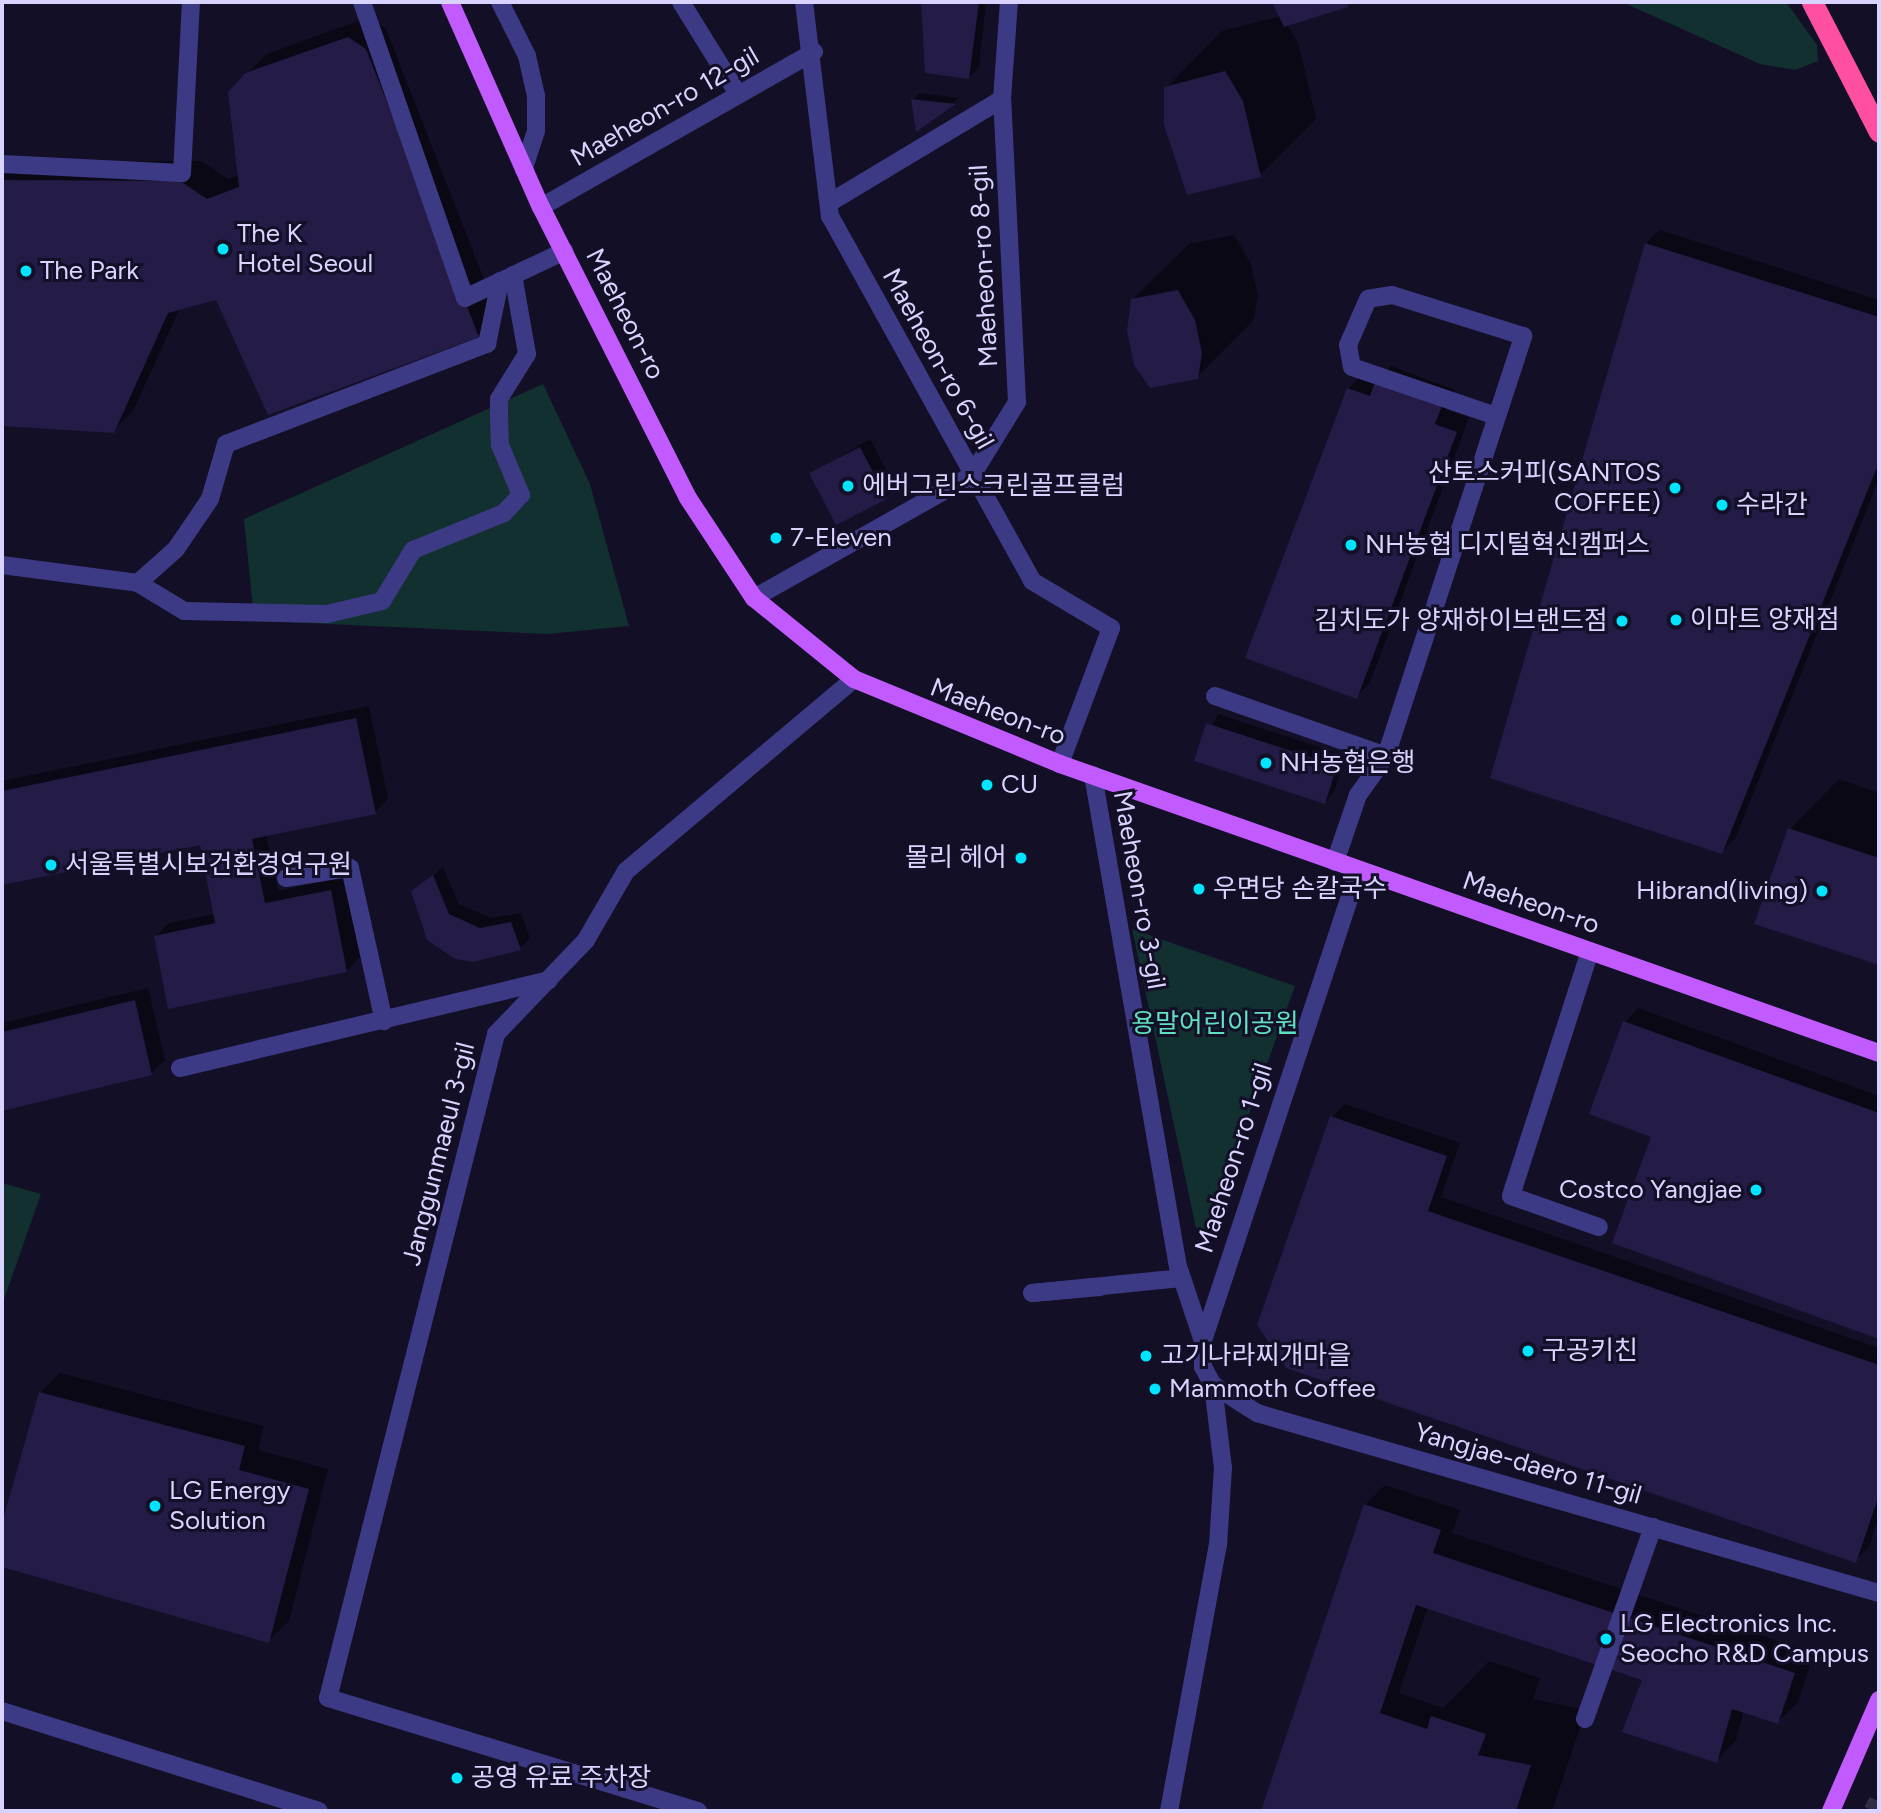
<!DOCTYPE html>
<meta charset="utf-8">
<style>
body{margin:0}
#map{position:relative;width:1881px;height:1813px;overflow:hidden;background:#130f26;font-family:Figtree,"Noto Sans KR",sans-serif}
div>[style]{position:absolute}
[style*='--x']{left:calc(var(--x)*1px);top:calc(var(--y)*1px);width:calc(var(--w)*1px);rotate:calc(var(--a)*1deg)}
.green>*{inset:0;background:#12302f}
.shadow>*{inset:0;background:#0007}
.building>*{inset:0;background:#241b47}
.highway-tunnel>*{height:21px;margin-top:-10.5px;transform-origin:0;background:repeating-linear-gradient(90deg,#312d47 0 21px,transparent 0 31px)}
.minor>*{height:18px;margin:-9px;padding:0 9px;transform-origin:9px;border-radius:9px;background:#3d3a85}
.major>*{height:18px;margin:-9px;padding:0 9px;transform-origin:9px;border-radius:9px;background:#c25bff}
.highway>*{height:21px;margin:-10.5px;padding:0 10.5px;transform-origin:10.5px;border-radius:10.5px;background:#ff4fa3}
.dots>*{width:19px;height:19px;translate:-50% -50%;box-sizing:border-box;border:4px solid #130f26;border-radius:50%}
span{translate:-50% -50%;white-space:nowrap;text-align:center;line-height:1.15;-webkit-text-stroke:6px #130f26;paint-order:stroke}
.street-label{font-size:26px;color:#d9d4ff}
.poi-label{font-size:26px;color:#d9d4ff}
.left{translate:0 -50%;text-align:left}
.right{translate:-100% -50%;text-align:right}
.park-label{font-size:26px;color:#5fe0c0}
.frame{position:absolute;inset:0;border:4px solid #d9d4ff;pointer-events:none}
</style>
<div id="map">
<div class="green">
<i style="clip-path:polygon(1622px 2px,1786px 2px,1817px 45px,1818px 61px,1795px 70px,1760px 64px)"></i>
<i style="clip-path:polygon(543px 384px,590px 484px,629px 626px,547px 634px,284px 622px,253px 609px,244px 519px)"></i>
<i style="clip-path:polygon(1132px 929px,1295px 986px,1205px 1237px,1196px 1228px)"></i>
<i style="clip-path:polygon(2px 1183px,41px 1194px,2px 1305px)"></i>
</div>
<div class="shadow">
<i style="clip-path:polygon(923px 2px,986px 2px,979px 67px,969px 77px,927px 71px)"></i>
<i style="clip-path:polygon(1276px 2px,1351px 2px,1287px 24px,1299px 45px,1316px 119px,1260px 175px,1166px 88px,1222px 31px,1282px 16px)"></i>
<i style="clip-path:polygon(369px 17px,386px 29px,498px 315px,478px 335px,217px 297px,180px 308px,133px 411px,113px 431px,2px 424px,2px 161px,201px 161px,228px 179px,240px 175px,246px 74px,267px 54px)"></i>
<i style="clip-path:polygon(919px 93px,959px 98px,917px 129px,913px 100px)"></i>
<i style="clip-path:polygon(1660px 230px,1879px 300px,1879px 479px,1735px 839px,1721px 852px,1646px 243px)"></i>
<i style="clip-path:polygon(1234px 235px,1251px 264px,1258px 296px,1253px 321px,1197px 377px,1132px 300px,1189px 244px)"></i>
<i style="clip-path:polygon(1391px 366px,1455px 390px,1447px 410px,1469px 418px,1370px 683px,1356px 697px,1348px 389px,1362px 375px,1377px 381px)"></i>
<i style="clip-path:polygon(870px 439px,895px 487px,886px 497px,811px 474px)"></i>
<i style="clip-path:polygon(369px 706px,388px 799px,375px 812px,266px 834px,278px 891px,344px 877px,360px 957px,346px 971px,155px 937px,169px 923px,215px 914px,201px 843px,2px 883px,2px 781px)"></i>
<i style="clip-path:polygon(1218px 714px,1346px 756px,1334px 792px,1325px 802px,1196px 759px)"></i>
<i style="clip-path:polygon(1839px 779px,1879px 793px,1879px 963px,1756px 923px,1790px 829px)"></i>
<i style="clip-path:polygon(443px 867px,459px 904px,491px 918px,521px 913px,530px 938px,520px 948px,440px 948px,422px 927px,413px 892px)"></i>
<i style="clip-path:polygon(148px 988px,165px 1060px,151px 1073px,2px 1109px,2px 1023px)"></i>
<i style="clip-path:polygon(1638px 1008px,1879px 1096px,1879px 1338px,1615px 1242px,1654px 1136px,1625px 1022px)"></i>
<i style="clip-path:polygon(1345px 1104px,1460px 1143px,1441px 1197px,1879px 1348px,1879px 1517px,1869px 1547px,1855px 1561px,1287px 1366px,1332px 1117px)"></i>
<i style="clip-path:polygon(60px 1373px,264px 1426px,258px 1450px,328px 1469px,289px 1621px,268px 1641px,2px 1566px,2px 1530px,40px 1393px)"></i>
<i style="clip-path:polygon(1385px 1485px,1460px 1510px,1452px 1533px,1814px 1653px,1798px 1702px,1778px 1722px,1744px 1711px,1736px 1740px,1716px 1761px,1644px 1678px,1428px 1607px,1399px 1693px,1443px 1708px,1489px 1661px,1540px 1678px,1533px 1699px,1586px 1710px,1552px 1811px,1263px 1811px,1365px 1505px)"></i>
</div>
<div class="building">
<i style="clip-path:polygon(921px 2px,979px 2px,969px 79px,925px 73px)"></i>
<i style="clip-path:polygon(1272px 2px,1348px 2px,1348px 7px,1284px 27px)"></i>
<i style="clip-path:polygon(348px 37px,366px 49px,479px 337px,268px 415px,216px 300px,168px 313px,114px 433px,2px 426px,2px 180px,180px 181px,207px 199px,239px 187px,228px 92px,245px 73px)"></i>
<i style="clip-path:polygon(1225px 71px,1243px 101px,1261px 177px,1187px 195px,1164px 125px,1164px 87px)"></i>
<i style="clip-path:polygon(911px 99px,956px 104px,916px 132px)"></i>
<i style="clip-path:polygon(1645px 243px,1879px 317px,1879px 462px,1722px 854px,1490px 778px)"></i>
<i style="clip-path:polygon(1178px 290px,1195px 320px,1202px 353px,1198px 379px,1150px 388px,1134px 365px,1127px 331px,1131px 299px)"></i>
<i style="clip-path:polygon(1376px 379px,1443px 403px,1435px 424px,1457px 432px,1357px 699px,1245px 658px,1347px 388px,1370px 396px)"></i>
<i style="clip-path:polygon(860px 447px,887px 499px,836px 525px,809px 473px)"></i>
<i style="clip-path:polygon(356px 718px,376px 814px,252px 839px,265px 903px,331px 890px,347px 972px,168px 1009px,154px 936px,215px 923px,200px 845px,2px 885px,2px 791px)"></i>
<i style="clip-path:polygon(1206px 723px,1337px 766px,1325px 804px,1194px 761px)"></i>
<i style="clip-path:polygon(1788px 828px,1879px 858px,1879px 965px,1754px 924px)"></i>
<i style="clip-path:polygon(433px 875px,449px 914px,480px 928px,511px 922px,521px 950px,473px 962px,455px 959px,427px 940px,411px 891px)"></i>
<i style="clip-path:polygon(135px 1000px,152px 1075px,2px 1111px,2px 1032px)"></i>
<i style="clip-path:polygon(1623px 1021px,1879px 1113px,1879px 1339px,1612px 1243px,1651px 1137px,1589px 1114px)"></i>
<i style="clip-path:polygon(1330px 1116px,1447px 1156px,1428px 1211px,1879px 1365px,1879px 1495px,1856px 1563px,1286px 1368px,1257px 1325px)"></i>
<i style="clip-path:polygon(39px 1392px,245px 1446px,239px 1470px,309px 1489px,269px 1643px,2px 1567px,2px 1523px)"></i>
<i style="clip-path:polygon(1364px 1504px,1441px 1530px,1433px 1553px,1795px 1673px,1778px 1724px,1732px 1709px,1717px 1763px,1622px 1732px,1642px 1680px,1416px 1605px,1380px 1713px,1427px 1729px,1431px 1716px,1486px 1734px,1478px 1755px,1531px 1765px,1516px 1811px,1261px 1811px)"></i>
</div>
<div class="highway-tunnel">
<i style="--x:1874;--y:1811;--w:11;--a:-63"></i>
</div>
<div class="minor">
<i style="--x:362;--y:2;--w:313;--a:70.8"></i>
<i style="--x:465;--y:298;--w:110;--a:-25.2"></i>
<i style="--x:500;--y:2;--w:60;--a:63.4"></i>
<i style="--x:527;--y:56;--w:41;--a:77.3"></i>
<i style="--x:536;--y:96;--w:35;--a:90"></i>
<i style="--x:536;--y:131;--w:40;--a:108"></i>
<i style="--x:681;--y:2;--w:108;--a:58.2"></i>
<i style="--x:804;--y:2;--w:216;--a:83.1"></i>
<i style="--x:830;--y:216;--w:417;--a:61"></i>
<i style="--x:1032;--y:581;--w:92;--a:30.7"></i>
<i style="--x:1111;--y:628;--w:145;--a:110.6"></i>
<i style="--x:2;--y:164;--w:180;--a:2.9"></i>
<i style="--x:182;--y:173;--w:171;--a:-87"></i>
<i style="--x:829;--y:203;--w:202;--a:-31"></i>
<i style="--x:541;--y:207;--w:314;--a:-29.6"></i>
<i style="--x:2;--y:565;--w:137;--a:7.5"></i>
<i style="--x:138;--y:583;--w:54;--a:31.3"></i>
<i style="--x:184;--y:611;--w:143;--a:1.2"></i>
<i style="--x:327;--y:614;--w:57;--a:-13.3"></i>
<i style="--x:382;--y:601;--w:60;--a:-58.7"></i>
<i style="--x:413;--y:550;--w:98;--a:-22.1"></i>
<i style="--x:504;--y:513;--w:25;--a:-47"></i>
<i style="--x:521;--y:495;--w:54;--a:-112.8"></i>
<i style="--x:500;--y:445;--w:27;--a:-92"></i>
<i style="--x:499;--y:418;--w:19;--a:-90"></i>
<i style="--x:499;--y:399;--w:53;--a:-58.1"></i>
<i style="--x:527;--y:354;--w:80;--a:-100"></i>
<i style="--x:138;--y:583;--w:51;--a:-41.8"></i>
<i style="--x:176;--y:549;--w:60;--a:-55.8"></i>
<i style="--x:210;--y:499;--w:57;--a:-73.8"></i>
<i style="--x:226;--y:444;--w:280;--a:-21"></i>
<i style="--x:487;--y:344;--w:64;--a:-78.3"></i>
<i style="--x:754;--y:598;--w:250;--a:-29.4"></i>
<i style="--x:972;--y:475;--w:86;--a:-58.3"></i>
<i style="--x:1017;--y:402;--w:303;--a:-92.8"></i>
<i style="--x:1002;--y:99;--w:97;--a:-85.9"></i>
<i style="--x:1215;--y:696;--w:181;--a:19.3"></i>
<i style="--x:1093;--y:775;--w:498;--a:80.2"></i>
<i style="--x:1178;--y:1266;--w:79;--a:71.6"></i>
<i style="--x:1335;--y:862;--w:71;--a:-71.1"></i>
<i style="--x:1358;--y:795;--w:48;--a:-54.3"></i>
<i style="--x:1386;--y:756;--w:442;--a:-71.9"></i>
<i style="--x:1523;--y:336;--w:137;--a:-162.6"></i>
<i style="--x:1392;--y:295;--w:24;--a:171"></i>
<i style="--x:1368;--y:299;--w:50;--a:113.5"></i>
<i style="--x:1348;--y:345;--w:22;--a:80"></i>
<i style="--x:1352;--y:367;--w:152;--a:18.8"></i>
<i style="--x:1358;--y:872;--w:494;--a:108.3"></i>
<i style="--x:1203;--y:1341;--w:26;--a:90"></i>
<i style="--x:1203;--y:1367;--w:21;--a:61"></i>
<i style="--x:1213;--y:1385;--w:52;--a:32.5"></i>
<i style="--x:1257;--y:1413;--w:648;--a:16.14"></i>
<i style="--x:286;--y:878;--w:65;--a:-8.9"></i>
<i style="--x:350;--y:868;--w:157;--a:77.5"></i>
<i style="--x:1590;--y:951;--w:257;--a:107.9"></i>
<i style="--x:1511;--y:1196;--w:93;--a:19.4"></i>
<i style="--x:180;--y:1068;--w:379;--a:-13.4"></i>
<i style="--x:1100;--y:1287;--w:68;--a:175"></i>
<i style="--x:1032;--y:1293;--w:150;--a:-5.7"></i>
<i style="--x:2;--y:1711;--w:332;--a:17.5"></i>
<i style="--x:1585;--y:1719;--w:204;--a:-70.5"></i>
<i style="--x:698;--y:1811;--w:387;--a:-163"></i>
<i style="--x:328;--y:1698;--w:685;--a:-75.8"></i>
<i style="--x:496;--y:1034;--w:130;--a:-46.2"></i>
<i style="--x:586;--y:940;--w:80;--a:-59.9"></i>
<i style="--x:626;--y:871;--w:298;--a:-40.1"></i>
<i style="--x:1169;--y:1811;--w:270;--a:-79.6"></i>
<i style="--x:1218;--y:1545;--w:77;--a:-86.3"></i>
<i style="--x:1223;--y:1468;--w:84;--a:-96.9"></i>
</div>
<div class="major">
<i style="--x:450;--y:2;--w:224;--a:66.1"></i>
<i style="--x:541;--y:207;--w:326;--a:63.2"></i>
<i style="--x:688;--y:498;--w:120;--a:56.6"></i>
<i style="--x:754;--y:598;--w:129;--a:39"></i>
<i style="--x:854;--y:679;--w:223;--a:22.4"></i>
<i style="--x:1060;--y:764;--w:868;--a:19.44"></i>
<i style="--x:1831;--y:1811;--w:121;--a:-66.6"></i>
</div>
<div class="highway">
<i style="--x:1812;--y:2;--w:146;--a:62.7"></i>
</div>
<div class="dots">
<i style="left:223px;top:249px;background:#00e5ff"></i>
<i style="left:26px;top:271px;background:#00e5ff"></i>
<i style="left:848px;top:486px;background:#00e5ff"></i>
<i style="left:1675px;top:488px;background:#00e5ff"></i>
<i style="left:1722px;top:505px;background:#00e5ff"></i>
<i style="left:776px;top:538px;background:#00e5ff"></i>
<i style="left:1351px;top:545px;background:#00e5ff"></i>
<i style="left:1676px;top:620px;background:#00e5ff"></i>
<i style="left:1622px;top:621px;background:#00e5ff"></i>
<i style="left:1266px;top:763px;background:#00e5ff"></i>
<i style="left:987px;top:785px;background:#00e5ff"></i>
<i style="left:1021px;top:858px;background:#00e5ff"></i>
<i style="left:51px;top:865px;background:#00e5ff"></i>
<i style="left:1199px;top:889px;background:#00e5ff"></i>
<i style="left:1822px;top:891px;background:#00e5ff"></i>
<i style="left:1756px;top:1190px;background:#00e5ff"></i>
<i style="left:1528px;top:1351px;background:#00e5ff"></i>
<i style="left:1146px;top:1356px;background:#00e5ff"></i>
<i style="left:1155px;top:1389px;background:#00e5ff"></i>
<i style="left:155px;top:1506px;background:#00e5ff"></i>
<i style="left:1606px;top:1639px;background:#00e5ff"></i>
<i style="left:457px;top:1778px;background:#00e5ff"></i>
</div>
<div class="street-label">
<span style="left:665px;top:107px;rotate:-30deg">Maeheon-ro 12-gil</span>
<span style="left:984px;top:266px;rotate:-93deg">Maeheon-ro 8-gil</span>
<span style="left:625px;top:314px;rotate:63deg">Maeheon-ro</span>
<span style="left:938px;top:359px;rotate:61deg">Maeheon-ro 6-gil</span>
<span style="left:998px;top:712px;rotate:21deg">Maeheon-ro</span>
<span style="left:1139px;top:890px;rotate:80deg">Maeheon-ro 3-gil</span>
<span style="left:1531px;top:903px;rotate:19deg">Maeheon-ro</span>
<span style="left:439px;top:1154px;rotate:-76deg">Janggunmaeul 3-gil</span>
<span style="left:1234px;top:1158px;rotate:-72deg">Maeheon-ro 1-gil</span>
<span style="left:1528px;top:1464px;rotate:16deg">Yangjae-daero 11-gil</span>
</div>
<div class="poi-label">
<span class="left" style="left:237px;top:249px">The K<br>Hotel Seoul</span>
<span class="left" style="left:40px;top:271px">The Park</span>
<span class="right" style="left:1661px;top:488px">산토스커피(SANTOS<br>COFFEE)</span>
<span class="left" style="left:862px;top:486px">에버그린스크린골프클럼</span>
<span class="left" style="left:1736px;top:505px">수라간</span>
<span class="left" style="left:790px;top:538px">7-Eleven</span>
<span class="left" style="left:1365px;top:545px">NH농협 디지털혁신캠퍼스</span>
<span class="left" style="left:1690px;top:620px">이마트 양재점</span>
<span class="right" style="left:1608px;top:621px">김치도가 양재하이브랜드점</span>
<span class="left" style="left:1280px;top:763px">NH농협은행</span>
<span class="left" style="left:1001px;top:785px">CU</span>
<span class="right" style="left:1007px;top:858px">몰리 헤어</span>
<span class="left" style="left:65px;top:865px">서울특별시보건환경연구원</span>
<span class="left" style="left:1213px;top:889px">우면당 손칼국수</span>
<span class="right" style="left:1808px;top:891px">Hibrand(living)</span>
<span class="right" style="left:1742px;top:1190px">Costco Yangjae</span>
<span class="left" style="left:1542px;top:1351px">구공키친</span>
<span class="left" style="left:1160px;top:1356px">고기나라찌개마을</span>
<span class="left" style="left:1169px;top:1389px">Mammoth Coffee</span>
<span class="left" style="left:169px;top:1506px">LG Energy<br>Solution</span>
<span class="left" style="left:1620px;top:1639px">LG Electronics Inc.<br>Seocho R&amp;D Campus</span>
<span class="left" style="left:471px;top:1778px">공영 유료 주차장</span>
</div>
<div class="park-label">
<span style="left:1215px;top:1024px">용말어린이공원</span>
</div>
<div class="frame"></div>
</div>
